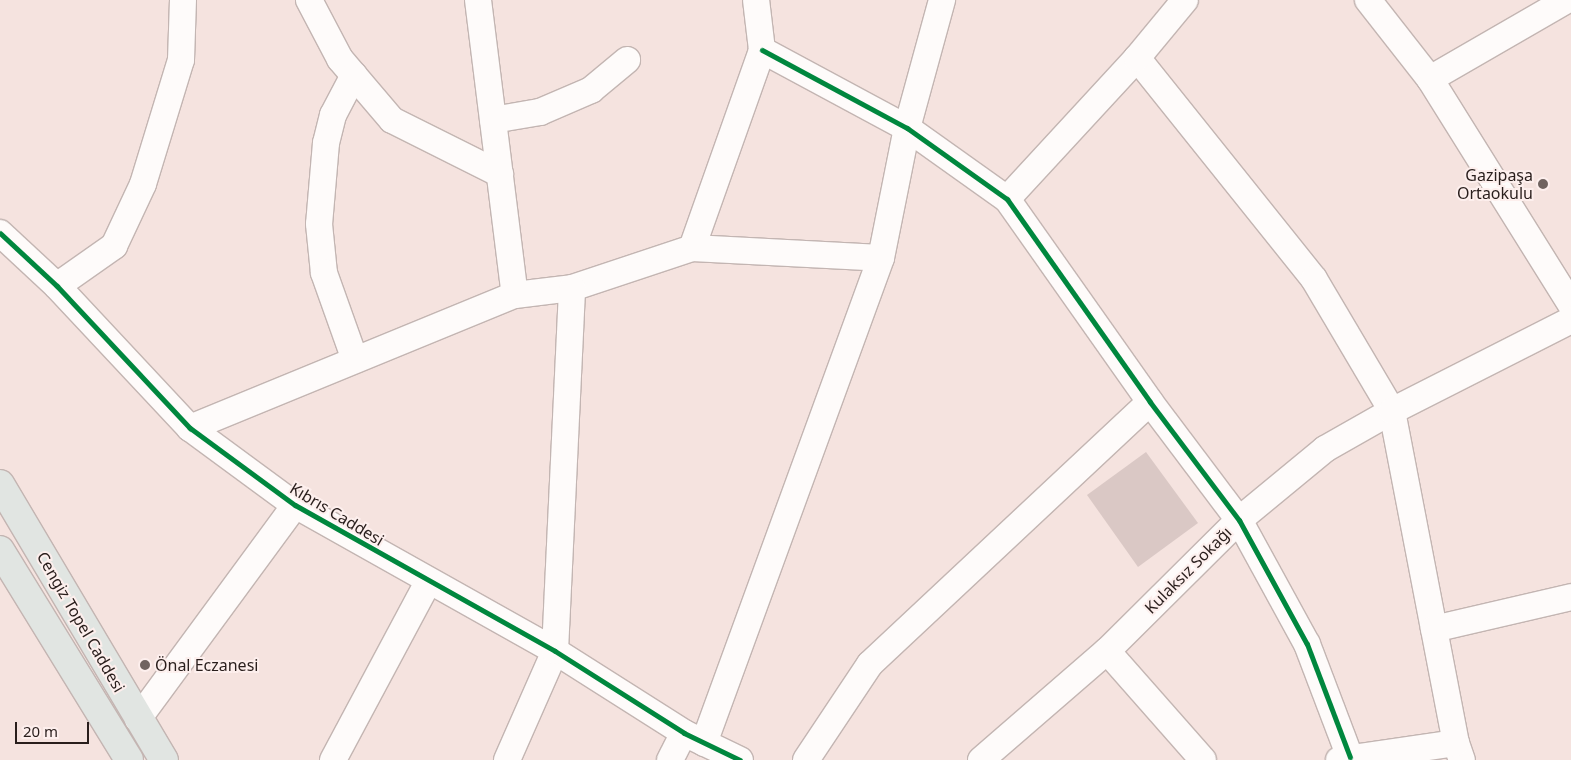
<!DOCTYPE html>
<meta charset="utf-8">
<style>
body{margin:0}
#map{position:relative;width:1571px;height:760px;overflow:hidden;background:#f5e3df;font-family:"Noto Sans",sans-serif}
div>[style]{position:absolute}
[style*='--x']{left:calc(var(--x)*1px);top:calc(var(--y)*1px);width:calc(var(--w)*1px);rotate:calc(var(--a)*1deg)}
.building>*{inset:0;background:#dac8c5}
.roads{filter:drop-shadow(1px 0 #c3b5b2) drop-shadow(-1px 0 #c3b5b2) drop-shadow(0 1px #c3b5b2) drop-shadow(0 -1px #c3b5b2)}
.minor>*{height:26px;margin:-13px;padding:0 13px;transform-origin:13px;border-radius:13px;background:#fefbfa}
.major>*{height:28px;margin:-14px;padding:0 14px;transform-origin:14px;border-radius:14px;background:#e1e5e2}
.cycleway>*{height:5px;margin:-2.5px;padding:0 2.5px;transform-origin:2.5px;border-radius:2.5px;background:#00873e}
.dots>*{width:14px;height:14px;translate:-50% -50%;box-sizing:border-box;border:2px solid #fdefed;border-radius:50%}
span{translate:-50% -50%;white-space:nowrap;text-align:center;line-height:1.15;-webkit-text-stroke:4px #fdefed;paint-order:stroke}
.poi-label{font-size:16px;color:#291e1c}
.right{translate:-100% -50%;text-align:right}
.left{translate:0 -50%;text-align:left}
.street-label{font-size:16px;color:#291e1c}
.scale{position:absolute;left:15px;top:722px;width:74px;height:22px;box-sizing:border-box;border:2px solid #291e1c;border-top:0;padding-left:6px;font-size:15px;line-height:18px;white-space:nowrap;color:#291e1c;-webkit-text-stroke:4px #fdefed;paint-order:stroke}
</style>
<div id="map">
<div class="building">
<i style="clip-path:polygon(1146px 452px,1198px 523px,1138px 567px,1087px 495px)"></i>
</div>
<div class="roads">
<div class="minor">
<i style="--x:309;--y:0;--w:67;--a:62.3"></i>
<i style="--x:340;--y:59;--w:80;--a:49.6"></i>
<i style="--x:392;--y:120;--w:121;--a:26.6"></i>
<i style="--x:478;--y:0;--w:297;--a:82.9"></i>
<i style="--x:1368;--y:0;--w:100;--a:51.9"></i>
<i style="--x:1430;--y:79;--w:266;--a:58"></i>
<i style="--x:762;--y:50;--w:165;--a:28.3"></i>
<i style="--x:907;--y:128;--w:123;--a:35.4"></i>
<i style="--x:1007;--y:199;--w:248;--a:54.8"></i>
<i style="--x:1150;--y:402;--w:148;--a:53"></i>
<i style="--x:1239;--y:520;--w:141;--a:61.3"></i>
<i style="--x:1307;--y:644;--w:121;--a:69.2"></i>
<i style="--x:1137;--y:58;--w:283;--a:51.3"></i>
<i style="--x:1314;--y:279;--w:153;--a:59.4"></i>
<i style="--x:1392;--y:411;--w:338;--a:79.1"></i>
<i style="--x:1456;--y:743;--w:18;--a:71"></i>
<i style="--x:354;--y:75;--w:45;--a:117.7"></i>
<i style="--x:333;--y:115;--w:29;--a:104"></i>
<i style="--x:326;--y:143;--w:81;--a:94.9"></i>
<i style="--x:319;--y:224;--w:49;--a:84.2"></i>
<i style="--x:324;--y:273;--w:92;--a:70.4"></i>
<i style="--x:1430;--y:79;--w:158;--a:-30"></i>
<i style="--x:493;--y:120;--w:48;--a:-9.7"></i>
<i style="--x:540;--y:112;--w:56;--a:-23.3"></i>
<i style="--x:591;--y:90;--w:47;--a:-39.8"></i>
<i style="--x:1007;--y:199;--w:192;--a:-47.3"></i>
<i style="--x:1137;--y:58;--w:75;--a:-50.4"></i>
<i style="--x:0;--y:233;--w:78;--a:42.9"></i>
<i style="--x:57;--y:286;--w:195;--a:46.9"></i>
<i style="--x:190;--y:428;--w:130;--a:36.3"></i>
<i style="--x:295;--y:505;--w:298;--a:29.3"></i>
<i style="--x:555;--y:651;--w:153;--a:32.4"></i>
<i style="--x:684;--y:733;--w:62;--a:25.7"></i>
<i style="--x:692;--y:248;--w:210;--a:-70.5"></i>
<i style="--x:762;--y:50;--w:50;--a:-96.8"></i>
<i style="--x:57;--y:286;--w:70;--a:-35.1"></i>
<i style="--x:114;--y:246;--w:68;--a:-64.9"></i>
<i style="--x:143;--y:184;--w:130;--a:-73"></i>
<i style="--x:181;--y:60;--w:60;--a:-88.1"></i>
<i style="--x:190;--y:428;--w:351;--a:-22.3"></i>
<i style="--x:515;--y:295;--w:57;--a:-7"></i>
<i style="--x:572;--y:288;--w:126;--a:-18.4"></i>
<i style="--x:692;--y:248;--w:189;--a:3"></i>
<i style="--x:1434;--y:629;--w:141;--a:-13.1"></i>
<i style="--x:1107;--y:651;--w:145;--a:48.6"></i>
<i style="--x:138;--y:719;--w:265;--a:-53.7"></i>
<i style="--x:704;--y:743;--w:516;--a:-69.95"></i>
<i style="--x:881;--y:258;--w:133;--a:-78.7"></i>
<i style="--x:907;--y:128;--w:133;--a:-74.7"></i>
<i style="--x:333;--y:760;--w:202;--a:-61.9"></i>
<i style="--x:507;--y:760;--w:119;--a:-66.2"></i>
<i style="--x:555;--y:651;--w:363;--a:-87.3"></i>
<i style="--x:670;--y:760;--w:30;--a:-63"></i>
<i style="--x:806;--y:760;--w:115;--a:-56.3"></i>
<i style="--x:870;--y:664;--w:383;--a:-43.1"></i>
<i style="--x:981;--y:760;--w:167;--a:-40.9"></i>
<i style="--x:1107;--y:651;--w:186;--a:-44.8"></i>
<i style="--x:1239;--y:520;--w:112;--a:-39.5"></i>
<i style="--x:1325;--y:449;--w:77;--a:-29.6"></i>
<i style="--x:1392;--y:411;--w:201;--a:-26.9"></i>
<i style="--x:1339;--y:760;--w:118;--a:-8.3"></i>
</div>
<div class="major">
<i style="--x:0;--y:484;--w:321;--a:59.3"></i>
<i style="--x:0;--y:550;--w:246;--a:58.4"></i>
</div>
</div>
<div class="cycleway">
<i style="--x:762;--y:50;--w:165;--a:28.3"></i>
<i style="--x:907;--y:128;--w:123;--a:35.4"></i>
<i style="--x:1007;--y:199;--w:248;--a:54.8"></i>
<i style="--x:1150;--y:402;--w:148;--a:53"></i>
<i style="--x:1239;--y:520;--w:141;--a:61.3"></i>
<i style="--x:1307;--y:644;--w:121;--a:69.2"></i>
<i style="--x:0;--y:233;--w:78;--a:42.9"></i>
<i style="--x:57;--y:286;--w:195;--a:46.9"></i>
<i style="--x:190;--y:428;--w:130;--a:36.3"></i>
<i style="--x:295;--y:505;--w:298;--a:29.3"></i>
<i style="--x:555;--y:651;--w:153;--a:32.4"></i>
<i style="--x:684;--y:733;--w:62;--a:25.7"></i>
</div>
<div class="dots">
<i style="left:1543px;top:184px;background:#706360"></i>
<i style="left:145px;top:665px;background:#706360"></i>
</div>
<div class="poi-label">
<span class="right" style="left:1533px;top:184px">Gazipaşa<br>Ortaokulu</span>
<span class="left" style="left:155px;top:665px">Önal Eczanesi</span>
</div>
<div class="street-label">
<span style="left:337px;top:514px;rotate:31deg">Kıbrıs Caddesi</span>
<span style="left:1188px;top:570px;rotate:-45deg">Kulaksız Sokağı</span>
<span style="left:81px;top:622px;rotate:60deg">Cengiz Topel Caddesi</span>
</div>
<div class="scale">20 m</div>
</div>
